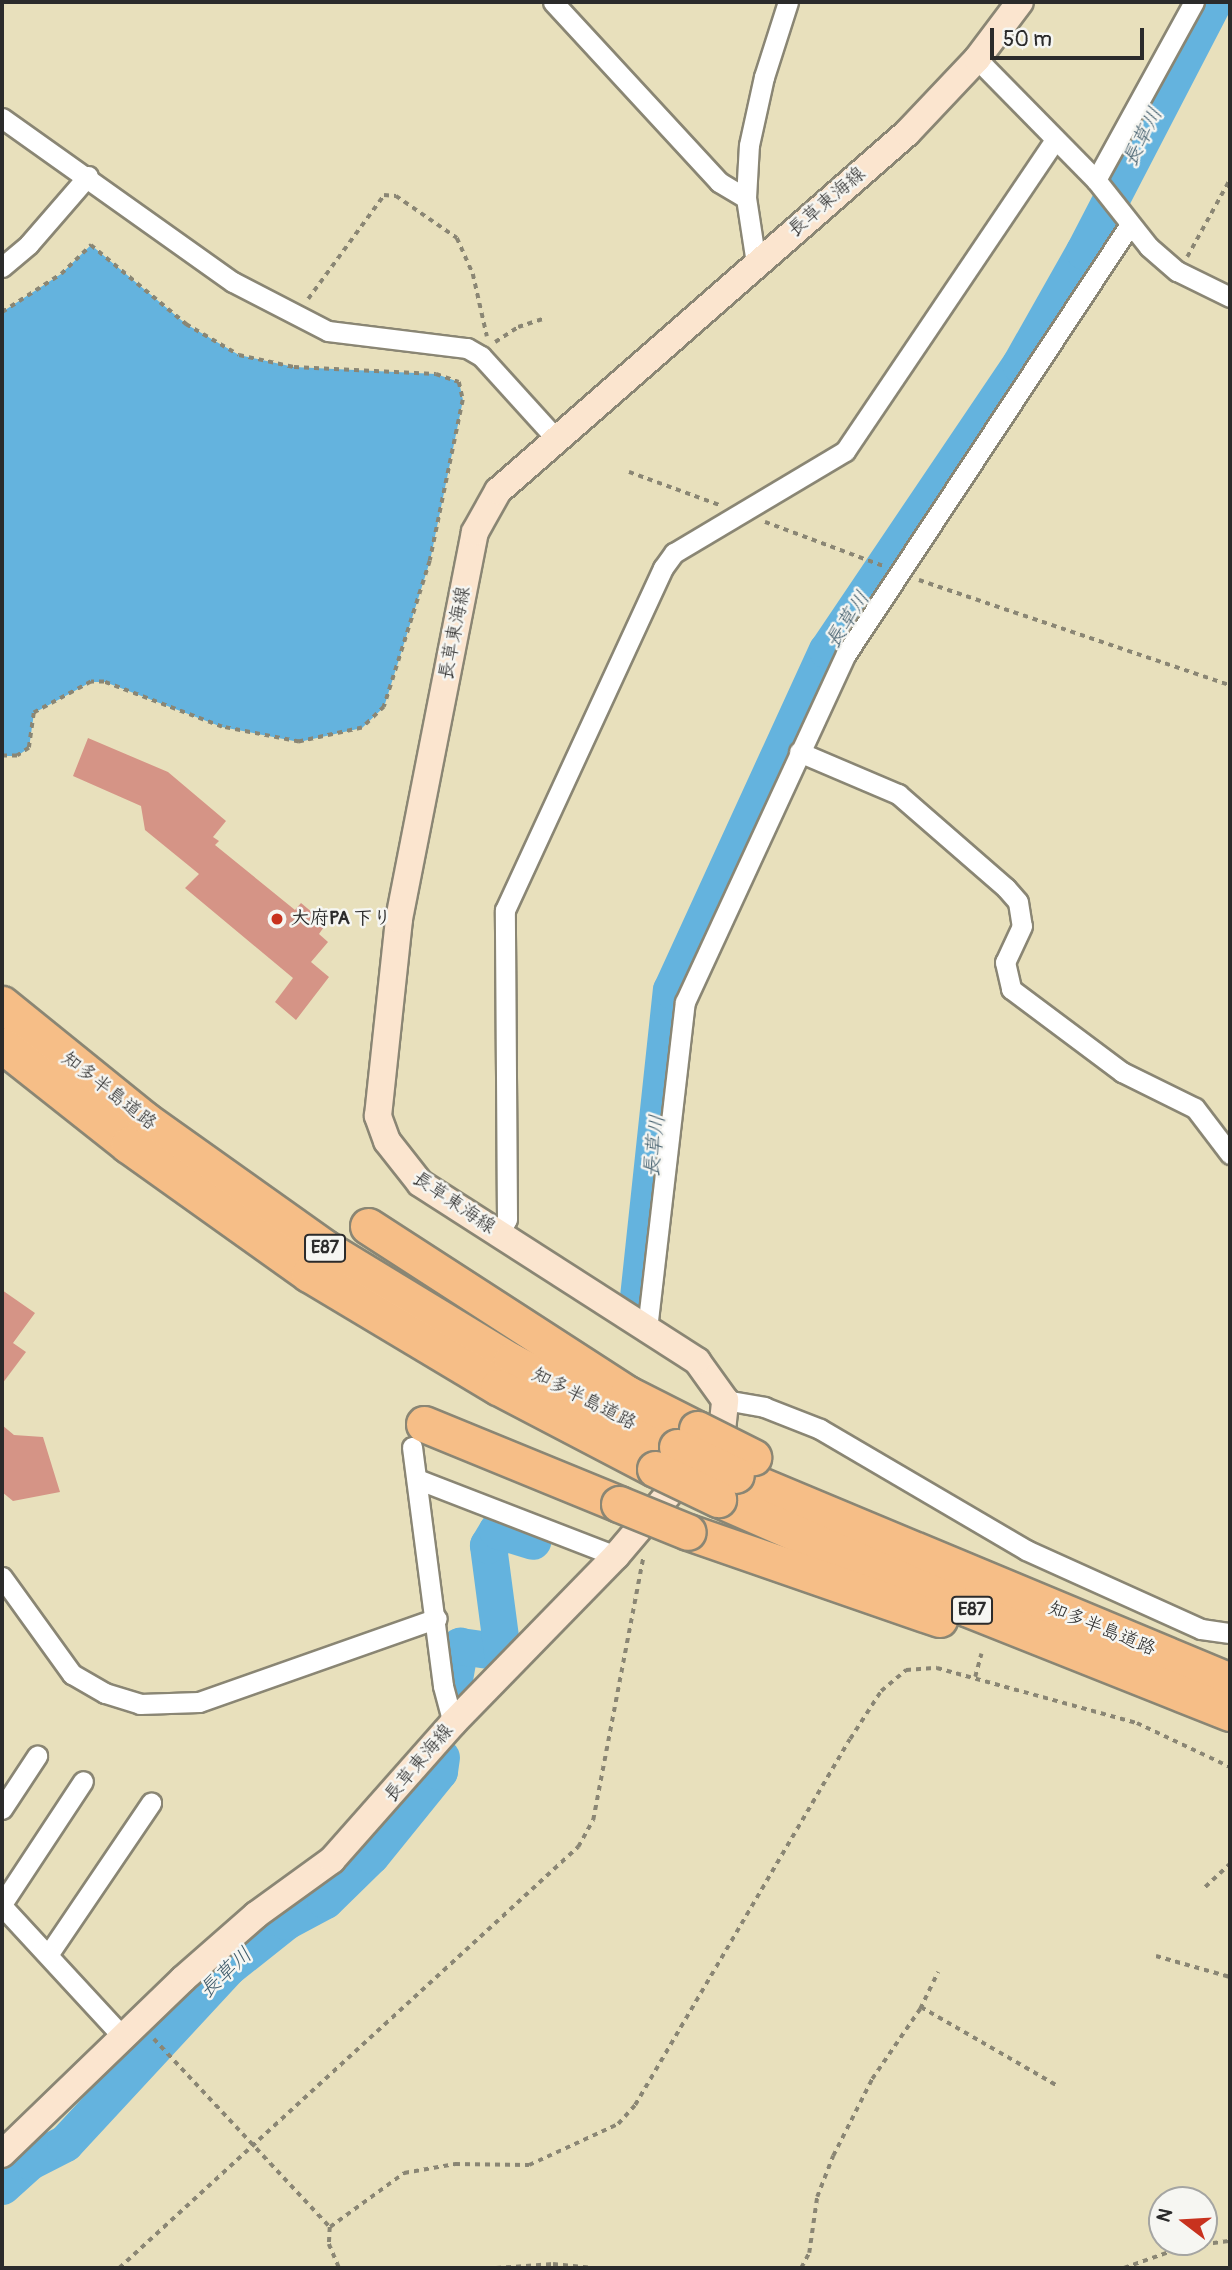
<!DOCTYPE html>
<meta charset="utf-8">
<style>
body{margin:0}
#map{position:relative;width:1232px;height:2270px;overflow:hidden;background:#e8e0bc;font-family:Pangolin,"Klee One",sans-serif}
div>[style]{position:absolute}
[style*='--x']{left:calc(var(--x)*1px);top:calc(var(--y)*1px);width:calc(var(--w)*1px);rotate:calc(var(--a)*1deg)}
.water>*{inset:0;background:#64b3de}
.river>*{height:37px;margin:-18.5px;padding:0 18.5px;transform-origin:18.5px;border-radius:18.5px;background:#64b3de}
.building>*{inset:0;background:#d59486}
.path>*{height:3.5px;margin-top:-1.75px;transform-origin:0;background:repeating-linear-gradient(90deg,#8a8674 0 5px,transparent 0 10px)}
.roads{filter:drop-shadow(2px 0 #8a8674) drop-shadow(-2px 0 #8a8674) drop-shadow(0 2px #8a8674) drop-shadow(0 -2px #8a8674)}
.street>*{height:19px;margin:-9.5px;padding:0 9.5px;transform-origin:9.5px;border-radius:9.5px;background:#fff}
.secondary>*{height:26px;margin:-13px;padding:0 13px;transform-origin:13px;border-radius:13px;background:#fbe5cf}
.highway>*{height:35px;margin:-17.5px;padding:0 17.5px;transform-origin:17.5px;border-radius:17.5px;background:#f6be87}
.bridges{filter:drop-shadow(2px 0 #8a8674) drop-shadow(-2px 0 #8a8674) drop-shadow(0 2px #8a8674) drop-shadow(0 -2px #8a8674)}
.highway-bridge>*{height:35px;margin:-17.5px;padding:0 17.5px;transform-origin:17.5px;border-radius:17.5px;background:#f6be87}
.dots>*{width:19px;height:19px;translate:-50% -50%;box-sizing:border-box;border:4px solid #f6f6f2;border-radius:50%}
span{translate:-50% -50%;white-space:nowrap;text-align:center;line-height:1.15;-webkit-text-stroke:5px #f6f6f2;paint-order:stroke}
.shield-label span{padding:2px 5px;background:#f6f6f2;border:2px solid;border-radius:5px;-webkit-text-stroke-width:0}
.shield-label{font-size:18px;color:#2b2b2b;font-weight:700}
.street-label{font-size:19px;color:#2b2b2b}
.poi-label{font-size:19px;color:#2b2b2b;font-weight:700}
.left{translate:0 -50%;text-align:left}
.water-label{font-size:21px;color:#3f5b6a;font-style:italic}
.frame{position:absolute;inset:0;border:4px solid #2b2b2b;pointer-events:none}
.north{position:absolute;left:1148px;top:2186px;width:70px;height:70px;box-sizing:border-box;background:#f6f6f2;border:2px solid #a5a5a2;border-radius:50%;rotate:287deg;font-size:19px;font-weight:700;line-height:28px;text-align:center;color:#2b2b2b}
.north::after{content:'';display:block;margin:auto;width:24px;height:32px;background:#c8321e;clip-path:polygon(50% 0,100% 100%,50% 72%,0 100%)}
.scale{position:absolute;left:990px;top:28px;width:154px;height:32px;box-sizing:border-box;border:4px solid #2b2b2b;border-top:0;padding-left:9px;font-size:21px;line-height:24px;white-space:nowrap;color:#2b2b2b;-webkit-text-stroke:5px #f6f6f2;paint-order:stroke}
</style>
<div id="map">
<div class="water">
<i style="clip-path:polygon(91px 245px,186px 324px,239px 355px,294px 367px,436px 374px,459px 382px,463px 400px,430px 561px,384px 707px,362px 728px,299px 742px,222px 727px,105px 682px,91px 682px,34px 713px,29px 748px,17px 756px,2px 756px,2px 312px,61px 274px)"></i>
</div>
<div class="river">
<i style="--x:638;--y:1297;--w:309;--a:-83.9"></i>
<i style="--x:671;--y:990;--w:374;--a:-65.4"></i>
<i style="--x:827;--y:650;--w:345;--a:-56"></i>
<i style="--x:1020;--y:364;--w:130;--a:-60.5"></i>
<i style="--x:1084;--y:251;--w:280;--a:-62.6"></i>
<i style="--x:454;--y:1679;--w:34;--a:-80"></i>
<i style="--x:460;--y:1646;--w:42;--a:8.1"></i>
<i style="--x:502;--y:1652;--w:108;--a:-97.5"></i>
<i style="--x:488;--y:1545;--w:17;--a:-59"></i>
<i style="--x:497;--y:1530;--w:37;--a:17"></i>
<i style="--x:2;--y:2186;--w:38;--a:-42"></i>
<i style="--x:30;--y:2161;--w:39;--a:-27"></i>
<i style="--x:65;--y:2143;--w:240;--a:-47.2"></i>
<i style="--x:228;--y:1967;--w:74;--a:-38.4"></i>
<i style="--x:286;--y:1921;--w:44;--a:-28.3"></i>
<i style="--x:325;--y:1900;--w:64;--a:-44.4"></i>
<i style="--x:371;--y:1855;--w:108;--a:-51"></i>
<i style="--x:439;--y:1771;--w:14;--a:-82"></i>
</div>
<div class="building">
<i style="clip-path:polygon(88px 738px,168px 772px,226px 821px,213px 837px,219px 841px,215px 845px,295px 910px,301px 903px,326px 924px,319px 934px,328px 942px,311px 962px,329px 977px,296px 1020px,275px 1002px,293px 978px,185px 888px,199px 874px,145px 830px,141px 806px,73px 776px)"></i>
<i style="clip-path:polygon(2px 1290px,35px 1313px,13px 1343px,26px 1352px,2px 1384px)"></i>
<i style="clip-path:polygon(2px 1425px,14px 1435px,43px 1437px,60px 1492px,13px 1501px,2px 1492px)"></i>
</div>
<div class="path">
<i style="--x:1187;--y:257;--w:89;--a:-61.1"></i>
<i style="--x:308;--y:299;--w:129;--a:-53.8"></i>
<i style="--x:384;--y:195;--w:12;--a:5"></i>
<i style="--x:396;--y:196;--w:74;--a:34.5"></i>
<i style="--x:457;--y:238;--w:39;--a:66"></i>
<i style="--x:473;--y:274;--w:64;--a:77.3"></i>
<i style="--x:2;--y:312;--w:70;--a:-32.8"></i>
<i style="--x:61;--y:274;--w:42;--a:-44"></i>
<i style="--x:91;--y:245;--w:124;--a:39.7"></i>
<i style="--x:186;--y:324;--w:61;--a:30.3"></i>
<i style="--x:239;--y:355;--w:56;--a:12.3"></i>
<i style="--x:294;--y:367;--w:142;--a:2.8"></i>
<i style="--x:436;--y:374;--w:24;--a:19"></i>
<i style="--x:459;--y:382;--w:18;--a:77"></i>
<i style="--x:463;--y:400;--w:164;--a:101.6"></i>
<i style="--x:430;--y:561;--w:153;--a:107.5"></i>
<i style="--x:384;--y:707;--w:30;--a:136"></i>
<i style="--x:362;--y:728;--w:65;--a:167.5"></i>
<i style="--x:299;--y:742;--w:78;--a:-169"></i>
<i style="--x:222;--y:727;--w:126;--a:-159.1"></i>
<i style="--x:104;--y:682;--w:13;--a:180"></i>
<i style="--x:91;--y:682;--w:65;--a:151.5"></i>
<i style="--x:34;--y:713;--w:35;--a:98"></i>
<i style="--x:29;--y:748;--w:14;--a:146"></i>
<i style="--x:17;--y:756;--w:15;--a:180"></i>
<i style="--x:495;--y:342;--w:27;--a:-33"></i>
<i style="--x:518;--y:327;--w:29;--a:-18"></i>
<i style="--x:629;--y:472;--w:96;--a:20.1"></i>
<i style="--x:765;--y:522;--w:126;--a:20.4"></i>
<i style="--x:919;--y:580;--w:328;--a:18.7"></i>
<i style="--x:975;--y:1677;--w:24;--a:-75"></i>
<i style="--x:1205;--y:1887;--w:34;--a:-43"></i>
<i style="--x:1156;--y:1956;--w:77;--a:15.8"></i>
<i style="--x:921;--y:2007;--w:156;--a:30"></i>
<i style="--x:154;--y:2039;--w:258;--a:46.9"></i>
<i style="--x:330;--y:2227;--w:92;--a:-36.1"></i>
<i style="--x:404;--y:2173;--w:52;--a:-10"></i>
<i style="--x:455;--y:2164;--w:74;--a:0.8"></i>
<i style="--x:529;--y:2165;--w:98;--a:-24.7"></i>
<i style="--x:618;--y:2124;--w:25;--a:-48"></i>
<i style="--x:635;--y:2105;--w:424;--a:-59.6"></i>
<i style="--x:850;--y:1739;--w:57;--a:-57.1"></i>
<i style="--x:881;--y:1691;--w:33;--a:-40"></i>
<i style="--x:906;--y:1670;--w:31;--a:-4"></i>
<i style="--x:937;--y:1668;--w:207;--a:15.4"></i>
<i style="--x:1137;--y:1723;--w:103;--a:25.3"></i>
<i style="--x:330;--y:2227;--w:17;--a:93"></i>
<i style="--x:329;--y:2244;--w:26;--a:67"></i>
<i style="--x:119;--y:2268;--w:623;--a:-42.53"></i>
<i style="--x:578;--y:1847;--w:31;--a:-61"></i>
<i style="--x:593;--y:1820;--w:266;--a:-79.2"></i>
<i style="--x:496;--y:2268;--w:57;--a:-4"></i>
<i style="--x:553;--y:2264;--w:40;--a:5.7"></i>
<i style="--x:801;--y:2268;--w:17;--a:-62"></i>
<i style="--x:809;--y:2253;--w:57;--a:-81.9"></i>
<i style="--x:817;--y:2197;--w:44;--a:-68.7"></i>
<i style="--x:833;--y:2156;--w:86;--a:-63.1"></i>
<i style="--x:872;--y:2079;--w:85;--a:-55.6"></i>
<i style="--x:920;--y:2009;--w:41;--a:-64.1"></i>
<i style="--x:1124;--y:2268;--w:63;--a:-19.6"></i>
<i style="--x:1183;--y:2247;--w:46;--a:-7.4"></i>
</div>
<div class="roads">
<div class="street">
<i style="--x:553;--y:2;--w:245;--a:47.3"></i>
<i style="--x:719;--y:182;--w:31;--a:31"></i>
<i style="--x:977;--y:59;--w:170;--a:45.5"></i>
<i style="--x:1096;--y:180;--w:85;--a:51.7"></i>
<i style="--x:1149;--y:247;--w:37;--a:41"></i>
<i style="--x:1177;--y:271;--w:59;--a:26.1"></i>
<i style="--x:2;--y:118;--w:283;--a:35.4"></i>
<i style="--x:233;--y:282;--w:107;--a:27.3"></i>
<i style="--x:328;--y:331;--w:140;--a:7"></i>
<i style="--x:467;--y:348;--w:16;--a:30"></i>
<i style="--x:481;--y:356;--w:115;--a:47.8"></i>
<i style="--x:1096;--y:180;--w:203;--a:-61.2"></i>
<i style="--x:756;--y:263;--w:66;--a:-98.7"></i>
<i style="--x:746;--y:198;--w:53;--a:-86.8"></i>
<i style="--x:749;--y:145;--w:70;--a:-77.6"></i>
<i style="--x:764;--y:77;--w:79;--a:-72.3"></i>
<i style="--x:2;--y:267;--w:35;--a:-40"></i>
<i style="--x:29;--y:244;--w:90;--a:-49.1"></i>
<i style="--x:799;--y:752;--w:108;--a:23"></i>
<i style="--x:898;--y:794;--w:143;--a:41"></i>
<i style="--x:1006;--y:888;--w:18;--a:49"></i>
<i style="--x:1018;--y:902;--w:24;--a:81"></i>
<i style="--x:1022;--y:926;--w:40;--a:115"></i>
<i style="--x:1005;--y:962;--w:28;--a:77"></i>
<i style="--x:1011;--y:989;--w:139;--a:36.8"></i>
<i style="--x:1122;--y:1072;--w:81;--a:26.3"></i>
<i style="--x:1195;--y:1108;--w:58;--a:52.7"></i>
<i style="--x:499;--y:1234;--w:17;--a:-62"></i>
<i style="--x:507;--y:1219;--w:309;--a:-90.4"></i>
<i style="--x:505;--y:910;--w:377;--a:-65.2"></i>
<i style="--x:663;--y:568;--w:19;--a:-54"></i>
<i style="--x:674;--y:553;--w:199;--a:-30.8"></i>
<i style="--x:845;--y:451;--w:374;--a:-56"></i>
<i style="--x:647;--y:1329;--w:329;--a:-83.4"></i>
<i style="--x:685;--y:1002;--w:383;--a:-65.2"></i>
<i style="--x:846;--y:654;--w:513;--a:-56.53"></i>
<i style="--x:725;--y:1400;--w:40;--a:10"></i>
<i style="--x:764;--y:1407;--w:60;--a:21.4"></i>
<i style="--x:820;--y:1429;--w:239;--a:30.4"></i>
<i style="--x:1026;--y:1550;--w:192;--a:24.3"></i>
<i style="--x:1201;--y:1629;--w:29;--a:8"></i>
<i style="--x:412;--y:1447;--w:241;--a:82.6"></i>
<i style="--x:443;--y:1686;--w:38;--a:75"></i>
<i style="--x:417;--y:1479;--w:213;--a:21.2"></i>
<i style="--x:2;--y:1577;--w:120;--a:54.2"></i>
<i style="--x:72;--y:1674;--w:38;--a:30"></i>
<i style="--x:105;--y:1693;--w:37;--a:17"></i>
<i style="--x:140;--y:1704;--w:59;--a:-1.9"></i>
<i style="--x:199;--y:1702;--w:252;--a:-19.4"></i>
<i style="--x:2;--y:1809;--w:64;--a:-56.6"></i>
<i style="--x:2;--y:1904;--w:147;--a:-56.6"></i>
<i style="--x:2;--y:1906;--w:178;--a:47.3"></i>
<i style="--x:48;--y:1955;--w:184;--a:-55.9"></i>
</div>
<div class="secondary">
<i style="--x:2;--y:2154;--w:252;--a:-44"></i>
<i style="--x:183;--y:1979;--w:97;--a:-41.2"></i>
<i style="--x:256;--y:1915;--w:94;--a:-35.9"></i>
<i style="--x:332;--y:1860;--w:183;--a:-48.5"></i>
<i style="--x:453;--y:1723;--w:233;--a:-45.7"></i>
<i style="--x:616;--y:1556;--w:164;--a:-49.7"></i>
<i style="--x:722;--y:1431;--w:31;--a:-84"></i>
<i style="--x:725;--y:1400;--w:48;--a:-125.7"></i>
<i style="--x:697;--y:1361;--w:329;--a:-147.3"></i>
<i style="--x:420;--y:1183;--w:53;--a:-128.2"></i>
<i style="--x:387;--y:1141;--w:27;--a:-110"></i>
<i style="--x:378;--y:1116;--w:198;--a:-83.9"></i>
<i style="--x:399;--y:919;--w:394;--a:-78.9"></i>
<i style="--x:475;--y:532;--w:47;--a:-60.7"></i>
<i style="--x:498;--y:491;--w:544;--a:-41.2"></i>
<i style="--x:907;--y:133;--w:102;--a:-46.6"></i>
<i style="--x:977;--y:59;--w:71;--a:-53"></i>
</div>
<div class="highway">
<i style="--x:2;--y:1004;--w:184;--a:39"></i>
<i style="--x:145;--y:1120;--w:221;--a:35.4"></i>
<i style="--x:325;--y:1248;--w:218;--a:31.3"></i>
<i style="--x:511;--y:1361;--w:187;--a:27.4"></i>
<i style="--x:2;--y:1045;--w:161;--a:38.4"></i>
<i style="--x:128;--y:1145;--w:222;--a:35.5"></i>
<i style="--x:309;--y:1274;--w:220;--a:30.9"></i>
<i style="--x:498;--y:1387;--w:177;--a:27.6"></i>
<i style="--x:368;--y:1226;--w:310;--a:32.9"></i>
<i style="--x:628;--y:1394;--w:77;--a:26.9"></i>
<i style="--x:424;--y:1424;--w:211;--a:22.3"></i>
<i style="--x:736;--y:1475;--w:535;--a:22.64"></i>
<i style="--x:718;--y:1499;--w:271;--a:23.7"></i>
<i style="--x:966;--y:1608;--w:284;--a:21.7"></i>
<i style="--x:688;--y:1532;--w:266;--a:19.1"></i>
</div>
</div>
<div class="bridges">
<div class="highway-bridge">
<i style="--x:697;--y:1429;--w:63;--a:26.6"></i>
<i style="--x:677;--y:1447;--w:65;--a:25.4"></i>
<i style="--x:655;--y:1469;--w:70;--a:25.5"></i>
<i style="--x:619;--y:1504;--w:74;--a:22.1"></i>
</div>
</div>
<div class="dots">
<i style="left:277px;top:919px;background:#c8321e"></i>
</div>
<div class="shield-label">
<span style="left:325px;top:1248px">E87</span>
<span style="left:972px;top:1610px">E87</span>
</div>
<div class="street-label">
<span style="left:827px;top:202px;rotate:-41deg">長草東海線</span>
<span style="left:455px;top:633px;rotate:-79deg">長草東海線</span>
<span style="left:109px;top:1091px;rotate:38deg">知多半島道路</span>
<span style="left:454px;top:1203px;rotate:34deg">長草東海線</span>
<span style="left:584px;top:1399px;rotate:27deg">知多半島道路</span>
<span style="left:1102px;top:1629px;rotate:22deg">知多半島道路</span>
<span style="left:419px;top:1763px;rotate:-50deg">長草東海線</span>
</div>
<div class="poi-label">
<span class="left" style="left:291px;top:919px">大府PA 下り</span>
</div>
<div class="water-label">
<span style="left:1143px;top:137px;rotate:-63deg">長草川</span>
<span style="left:848px;top:620px;rotate:-57deg">長草川</span>
<span style="left:655px;top:1146px;rotate:-84deg">長草川</span>
<span style="left:226px;top:1973px;rotate:-43deg">長草川</span>
</div>
<div class="frame"></div>
<div class="north">N</div>
<div class="scale">50 m</div>
</div>
